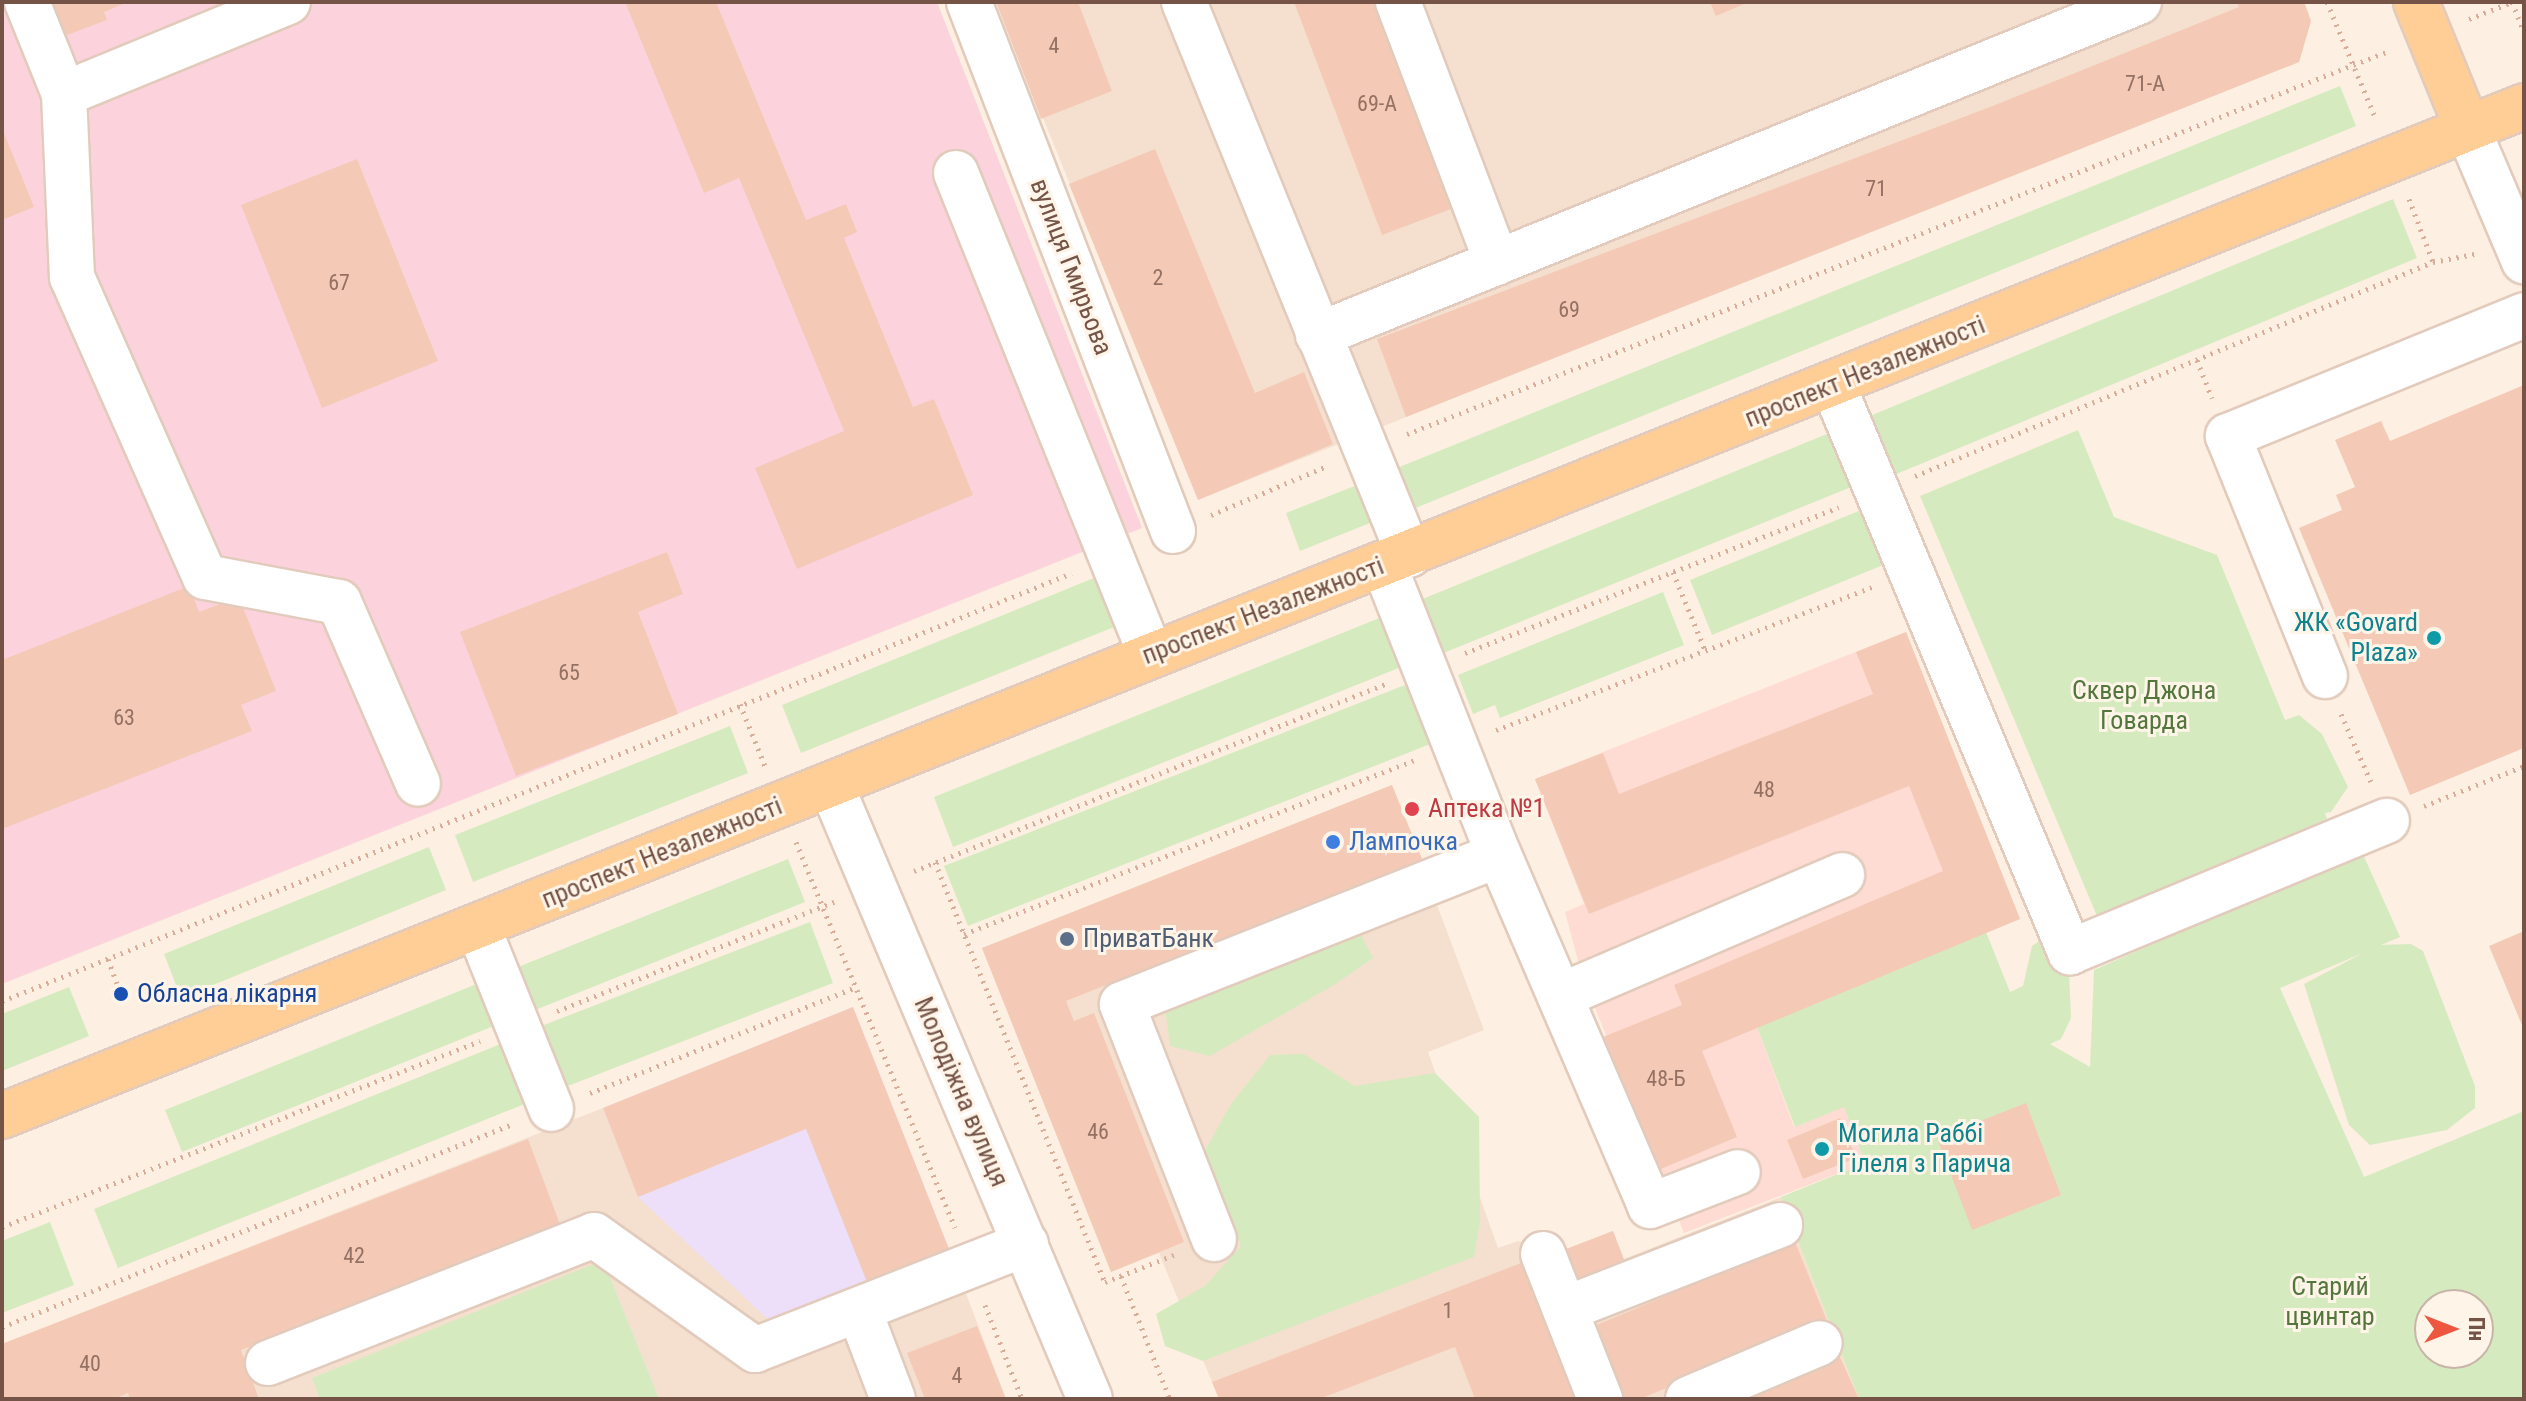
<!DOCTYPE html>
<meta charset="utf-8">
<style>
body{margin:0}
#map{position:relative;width:2526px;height:1401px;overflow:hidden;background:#fdefe1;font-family:"Roboto Condensed",sans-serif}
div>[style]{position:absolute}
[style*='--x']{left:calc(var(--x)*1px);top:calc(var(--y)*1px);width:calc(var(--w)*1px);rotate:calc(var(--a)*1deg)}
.residential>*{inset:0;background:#f5e0cf}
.commercial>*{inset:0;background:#fedcd4}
.education>*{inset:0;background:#eddef9}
.medical>*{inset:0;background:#fcd3dc}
.green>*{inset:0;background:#d5ebbf}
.building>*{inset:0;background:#f4cab7}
.path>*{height:5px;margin-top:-2.5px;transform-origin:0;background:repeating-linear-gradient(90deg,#d8ad9a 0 2px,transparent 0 8px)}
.roads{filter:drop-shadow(2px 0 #e2cbbc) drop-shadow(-2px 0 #e2cbbc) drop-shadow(0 2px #e2cbbc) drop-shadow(0 -2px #e2cbbc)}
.minor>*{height:44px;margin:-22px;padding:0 22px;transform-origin:22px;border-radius:22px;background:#fff}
.major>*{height:44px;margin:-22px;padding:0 22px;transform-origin:22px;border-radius:22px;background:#ffce96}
.dots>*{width:22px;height:22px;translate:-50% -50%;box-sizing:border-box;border:4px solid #fff4e8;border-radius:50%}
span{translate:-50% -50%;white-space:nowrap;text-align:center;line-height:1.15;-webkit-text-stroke:6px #fff4e8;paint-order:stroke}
.number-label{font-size:22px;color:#957163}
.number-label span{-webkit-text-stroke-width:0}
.street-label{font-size:26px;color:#755347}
.culture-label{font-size:26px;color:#0d838f}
.right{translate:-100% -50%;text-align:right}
.left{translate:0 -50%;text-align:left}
.park-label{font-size:26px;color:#52763c}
.health-label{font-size:26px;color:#be3a42}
.shop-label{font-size:26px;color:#366cbe}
.service-label{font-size:26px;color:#4e5e75}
.transit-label{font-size:26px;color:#164399}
.frame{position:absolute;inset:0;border:4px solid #755347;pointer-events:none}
.north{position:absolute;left:2414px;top:1289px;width:80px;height:80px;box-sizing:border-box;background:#fff4e8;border:2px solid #c8b4a8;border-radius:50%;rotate:90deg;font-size:22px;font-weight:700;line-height:32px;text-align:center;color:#755347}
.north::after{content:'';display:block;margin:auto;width:28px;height:36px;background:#ed5740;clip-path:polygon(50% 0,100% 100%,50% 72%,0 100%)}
</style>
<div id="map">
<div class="residential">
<i style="clip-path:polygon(996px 2px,2304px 2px,2311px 21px,2299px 62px,1198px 500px)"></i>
<i style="clip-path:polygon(1392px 785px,1484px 1030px,1428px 1052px,1498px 1248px,1518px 1241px,1561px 1251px,1613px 1231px,1624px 1259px,1781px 1197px,1859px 1399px,1219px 1399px,1159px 1253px,1111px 1272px,982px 948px)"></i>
<i style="clip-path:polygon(603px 1108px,638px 1197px,951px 1254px,1006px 1399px,2px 1399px,2px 1344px)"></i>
</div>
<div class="commercial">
<i style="clip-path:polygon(1906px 632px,2020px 919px,1757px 1027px,1794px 1127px,1844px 1106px,1865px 1163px,1684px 1233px,1581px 972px,1565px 912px,1584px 904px,1535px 779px)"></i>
</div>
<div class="education">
<i style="clip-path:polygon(853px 1007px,951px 1254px,775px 1326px,638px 1197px,603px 1108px)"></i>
</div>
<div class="medical">
<i style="clip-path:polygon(2px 2px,937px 2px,1142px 528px,2px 984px)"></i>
</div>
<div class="green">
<i style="clip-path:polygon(2340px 86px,2356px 126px,1413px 509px,1397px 468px)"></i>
<i style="clip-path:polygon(2393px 199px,2417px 258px,1894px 475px,1870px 416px)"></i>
<i style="clip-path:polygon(1839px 429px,1861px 483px,1441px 654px,1420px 600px)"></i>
<i style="clip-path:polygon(2078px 430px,2114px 517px,2217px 555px,2285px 720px,2299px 715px,2322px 734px,2348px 787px,2331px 812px,2325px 813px,2327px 819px,2097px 916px,1920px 496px)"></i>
<i style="clip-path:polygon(1370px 480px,1385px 517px,1300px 551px,1286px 513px)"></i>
<i style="clip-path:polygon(1871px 506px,1893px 561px,1712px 635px,1690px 580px)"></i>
<i style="clip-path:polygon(1094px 578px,1114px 627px,801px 753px,782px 705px)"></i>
<i style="clip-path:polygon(1663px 592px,1684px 645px,1500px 718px,1495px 705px,1473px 714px,1458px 675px)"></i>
<i style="clip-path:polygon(1382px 617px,1401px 667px,953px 847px,934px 797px)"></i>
<i style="clip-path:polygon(1410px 683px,1433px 743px,968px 926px,944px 866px)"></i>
<i style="clip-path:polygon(730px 726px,748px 773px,473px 882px,455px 835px)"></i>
<i style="clip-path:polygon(429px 847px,446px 890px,181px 998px,164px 954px)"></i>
<i style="clip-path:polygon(evenodd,2362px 852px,2400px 937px,2381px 945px,2411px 944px,2423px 951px,2475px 1086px,2475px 1108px,2447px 1130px,2370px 1145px,2349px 1125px,2304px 984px,2363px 953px,2280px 988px,2364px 1177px,2524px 1111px,2524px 1399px,1859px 1399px,1781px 1197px,1865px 1163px,1844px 1107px,1795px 1127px,1757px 1027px,1986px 932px,2010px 992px,2023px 986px,2032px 946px,2050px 934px,2069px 973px,2071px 1018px,2061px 1039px,2050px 1044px,2090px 1067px,2094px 970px,2362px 852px,2430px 1305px,2478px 1305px,2478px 1353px,2430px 1353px,2430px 1305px)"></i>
<i style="clip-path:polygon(788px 859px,805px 902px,520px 1016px,503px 973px)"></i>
<i style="clip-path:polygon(810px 922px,833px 983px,555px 1091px,531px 1030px)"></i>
<i style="clip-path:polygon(1360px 933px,1373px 958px,1334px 985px,1210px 1056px,1170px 1046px,1165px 1008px)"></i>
<i style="clip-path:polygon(484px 981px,501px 1023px,182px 1152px,165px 1110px)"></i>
<i style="clip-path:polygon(69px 987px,89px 1036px,2px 1071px,2px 1014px)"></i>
<i style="clip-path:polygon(503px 1043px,527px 1103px,118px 1268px,94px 1209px)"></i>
<i style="clip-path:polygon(1304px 1054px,1355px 1086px,1435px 1073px,1479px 1117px,1480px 1222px,1474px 1257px,1203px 1361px,1165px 1346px,1156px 1314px,1205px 1286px,1241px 1246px,1204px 1152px,1231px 1104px,1270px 1055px)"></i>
<i style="clip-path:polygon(50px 1222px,74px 1285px,2px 1313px,2px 1241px)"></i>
<i style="clip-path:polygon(603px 1260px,659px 1399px,320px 1399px,312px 1378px)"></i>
</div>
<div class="building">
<i style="clip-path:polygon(36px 2px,128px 2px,104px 12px,107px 20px,51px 41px)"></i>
<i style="clip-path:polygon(625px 2px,716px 2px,806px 220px,846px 204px,857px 232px,844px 238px,913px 407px,934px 399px,973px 495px,797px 569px,755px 468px,844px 431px,739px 178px,704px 193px)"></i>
<i style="clip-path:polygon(996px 2px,1078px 2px,1112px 91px,1041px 119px)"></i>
<i style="clip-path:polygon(1294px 2px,1382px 2px,1459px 206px,1382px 235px)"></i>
<i style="clip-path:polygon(1710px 2px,1749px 2px,1716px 16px)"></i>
<i style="clip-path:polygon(2237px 2px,2304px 2px,2311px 21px,2299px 62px,1406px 417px,1377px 339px,1990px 107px,2239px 7px)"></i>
<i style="clip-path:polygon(2px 128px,34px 207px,2px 220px)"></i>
<i style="clip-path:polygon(1155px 149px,1255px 393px,1304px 372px,1333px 444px,1198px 500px,1069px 184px)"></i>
<i style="clip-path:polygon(357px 159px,438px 361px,322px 408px,241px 205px)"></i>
<i style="clip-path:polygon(2524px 385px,2524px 748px,2410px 795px,2299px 528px,2342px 510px,2336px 495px,2355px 487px,2335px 440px,2381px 421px,2390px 441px)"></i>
<i style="clip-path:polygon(667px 552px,683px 594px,638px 612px,678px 714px,516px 776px,460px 632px)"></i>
<i style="clip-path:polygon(189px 586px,199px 612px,239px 597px,276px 691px,241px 705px,252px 731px,2px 829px,2px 660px)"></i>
<i style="clip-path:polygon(1906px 632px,2020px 919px,1702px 1051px,1737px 1137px,1656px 1171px,1603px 1037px,1682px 1005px,1674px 985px,1943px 871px,1909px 786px,1589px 914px,1535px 779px,1603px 753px,1619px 794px,1873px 694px,1856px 652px)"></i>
<i style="clip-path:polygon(1392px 785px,1422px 859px,1066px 1001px,1074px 1021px,1094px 1013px,1184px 1242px,1111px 1272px,982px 948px)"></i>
<i style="clip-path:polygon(2524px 931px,2524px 1030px,2489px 946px)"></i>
<i style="clip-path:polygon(853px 1007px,951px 1254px,869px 1287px,806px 1129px,638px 1197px,603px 1108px)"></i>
<i style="clip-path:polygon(2026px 1103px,2061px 1195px,1972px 1230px,1937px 1138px)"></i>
<i style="clip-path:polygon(1840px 1118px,1856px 1158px,1803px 1179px,1787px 1140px)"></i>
<i style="clip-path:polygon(528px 1139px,561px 1227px,241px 1350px,259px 1399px,130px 1399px,128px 1393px,114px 1399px,2px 1399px,2px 1344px)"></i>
<i style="clip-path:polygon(1613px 1231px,1626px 1265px,1574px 1285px,1561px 1251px)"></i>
<i style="clip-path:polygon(1795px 1242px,1827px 1321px,1640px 1399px,1624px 1399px,1594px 1326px)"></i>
<i style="clip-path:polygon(1529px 1260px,1584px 1399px,1475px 1399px,1455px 1347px,1319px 1399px,1219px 1399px,1212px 1382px)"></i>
<i style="clip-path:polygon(977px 1326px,1006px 1399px,925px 1399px,907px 1353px)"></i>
<i style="clip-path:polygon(1839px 1355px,1859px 1399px,1741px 1399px)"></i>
</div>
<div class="path">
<i style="--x:2327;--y:2;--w:127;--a:67.3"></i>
<i style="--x:2512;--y:2;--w:32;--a:68"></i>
<i style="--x:2469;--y:19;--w:46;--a:-21.6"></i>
<i style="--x:2409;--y:199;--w:67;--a:69.1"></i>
<i style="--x:2197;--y:360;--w:41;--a:68.5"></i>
<i style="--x:1407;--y:434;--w:1054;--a:-21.31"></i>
<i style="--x:1915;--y:476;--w:560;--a:-22.45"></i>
<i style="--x:2433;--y:262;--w:42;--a:-11"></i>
<i style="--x:1211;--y:515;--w:126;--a:-22.9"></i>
<i style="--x:1673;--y:572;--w:87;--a:67.6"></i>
<i style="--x:1465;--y:653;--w:401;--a:-21.3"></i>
<i style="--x:740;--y:704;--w:67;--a:68"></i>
<i style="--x:2341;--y:714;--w:74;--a:66.2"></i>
<i style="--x:1496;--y:730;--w:402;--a:-20.8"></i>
<i style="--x:2424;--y:806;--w:108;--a:-21.8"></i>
<i style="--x:796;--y:842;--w:417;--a:67.6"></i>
<i style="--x:935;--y:862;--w:453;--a:68"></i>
<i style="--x:1105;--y:1282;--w:74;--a:-21.4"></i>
<i style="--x:914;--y:871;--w:507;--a:-21.65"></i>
<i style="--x:964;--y:934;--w:484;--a:-21.1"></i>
<i style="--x:108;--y:959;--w:37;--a:70"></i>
<i style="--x:2;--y:1001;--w:1152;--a:-21.8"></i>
<i style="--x:557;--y:1011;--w:298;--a:-21.5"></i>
<i style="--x:590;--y:1093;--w:287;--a:-21.7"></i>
<i style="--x:2;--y:1227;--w:513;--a:-21.26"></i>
<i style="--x:1121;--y:1276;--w:132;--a:68.3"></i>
<i style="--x:985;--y:1305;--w:101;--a:68.5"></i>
<i style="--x:2;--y:1327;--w:547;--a:-21.68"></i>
</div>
<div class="roads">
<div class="minor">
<i style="--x:27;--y:2;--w:99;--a:68.1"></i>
<i style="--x:64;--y:94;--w:242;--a:-22.3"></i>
<i style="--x:969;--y:2;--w:567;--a:68.91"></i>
<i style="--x:1184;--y:2;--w:597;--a:67.86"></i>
<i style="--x:1398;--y:2;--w:279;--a:69.2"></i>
<i style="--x:64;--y:94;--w:183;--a:87.5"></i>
<i style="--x:72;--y:277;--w:328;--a:66.1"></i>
<i style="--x:205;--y:577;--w:136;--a:10.6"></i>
<i style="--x:339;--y:602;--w:198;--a:66.5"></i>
<i style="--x:2467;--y:127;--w:146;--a:67"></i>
<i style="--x:956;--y:173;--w:518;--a:67.99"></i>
<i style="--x:1318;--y:335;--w:886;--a:-22.08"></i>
<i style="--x:1833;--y:385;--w:615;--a:67.32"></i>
<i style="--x:2070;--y:952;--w:343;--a:-22.5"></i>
<i style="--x:1384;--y:565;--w:312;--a:68.4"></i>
<i style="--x:1499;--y:855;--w:382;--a:66.7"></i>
<i style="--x:1650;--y:1206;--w:94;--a:-21.1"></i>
<i style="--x:2325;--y:676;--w:259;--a:-112"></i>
<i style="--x:2228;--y:436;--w:320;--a:-22.2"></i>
<i style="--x:831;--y:785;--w:666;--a:67.13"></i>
<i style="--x:478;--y:927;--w:196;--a:68.1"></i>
<i style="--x:1560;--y:996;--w:307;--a:-23.2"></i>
<i style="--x:1214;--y:1239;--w:252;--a:-111.4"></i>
<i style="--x:1122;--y:1004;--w:405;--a:-21.6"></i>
<i style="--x:1543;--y:1254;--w:156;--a:68.5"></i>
<i style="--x:1565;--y:1309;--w:231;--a:-21.3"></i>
<i style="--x:859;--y:1310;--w:95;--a:69.1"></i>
<i style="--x:268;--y:1363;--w:350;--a:-21.4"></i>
<i style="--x:594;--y:1235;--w:198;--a:35.5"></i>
<i style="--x:755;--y:1350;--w:291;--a:-21.4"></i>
<i style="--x:1688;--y:1399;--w:143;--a:-23"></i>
</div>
<div class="major">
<i style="--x:2416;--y:2;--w:135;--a:67.8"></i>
<i style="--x:2;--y:1116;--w:2717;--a:-21.82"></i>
</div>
</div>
<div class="dots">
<i style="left:2434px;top:638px;background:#0f9aa8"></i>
<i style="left:1412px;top:809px;background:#e0444e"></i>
<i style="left:1333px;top:842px;background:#3f7fe0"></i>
<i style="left:1067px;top:939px;background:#5c6f8a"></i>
<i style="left:121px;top:994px;background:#1a4fb4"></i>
<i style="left:1822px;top:1149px;background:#0f9aa8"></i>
</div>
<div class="number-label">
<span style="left:1054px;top:46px">4</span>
<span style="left:2145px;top:84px">71-А</span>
<span style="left:1377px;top:104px">69-А</span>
<span style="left:1876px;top:189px">71</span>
<span style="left:1158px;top:278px">2</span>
<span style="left:339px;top:283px">67</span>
<span style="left:1569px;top:310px">69</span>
<span style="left:569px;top:673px">65</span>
<span style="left:124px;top:718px">63</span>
<span style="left:1764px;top:790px">48</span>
<span style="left:1666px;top:1079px">48-Б</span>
<span style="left:1098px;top:1132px">46</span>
<span style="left:354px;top:1256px">42</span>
<span style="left:1448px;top:1311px">1</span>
<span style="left:90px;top:1364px">40</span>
<span style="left:957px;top:1376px">4</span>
</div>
<div class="street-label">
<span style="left:1071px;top:267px;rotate:69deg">вулиця Гмирьова</span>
<span style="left:1865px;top:372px;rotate:-22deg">проспект Незалежності</span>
<span style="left:1263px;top:611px;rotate:-21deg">проспект Незалежності</span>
<span style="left:662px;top:853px;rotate:-22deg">проспект Незалежності</span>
<span style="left:961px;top:1092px;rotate:67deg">Молодіжна вулиця</span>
</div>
<div class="culture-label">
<span class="right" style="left:2418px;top:638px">ЖК «Govard<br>Plaza»</span>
<span class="left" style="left:1838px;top:1149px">Могила Раббі<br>Гілеля з Парича</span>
</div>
<div class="park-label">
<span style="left:2144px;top:706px">Сквер Джона<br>Говарда</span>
<span style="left:2330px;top:1302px">Старий<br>цвинтар</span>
</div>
<div class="health-label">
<span class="left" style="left:1428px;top:809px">Аптека №1</span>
</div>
<div class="shop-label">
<span class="left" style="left:1349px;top:842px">Лампочка</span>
</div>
<div class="service-label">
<span class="left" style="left:1083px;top:939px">ПриватБанк</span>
</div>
<div class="transit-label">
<span class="left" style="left:137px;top:994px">Обласна лікарня</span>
</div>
<div class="frame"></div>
<div class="north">Пн</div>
</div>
